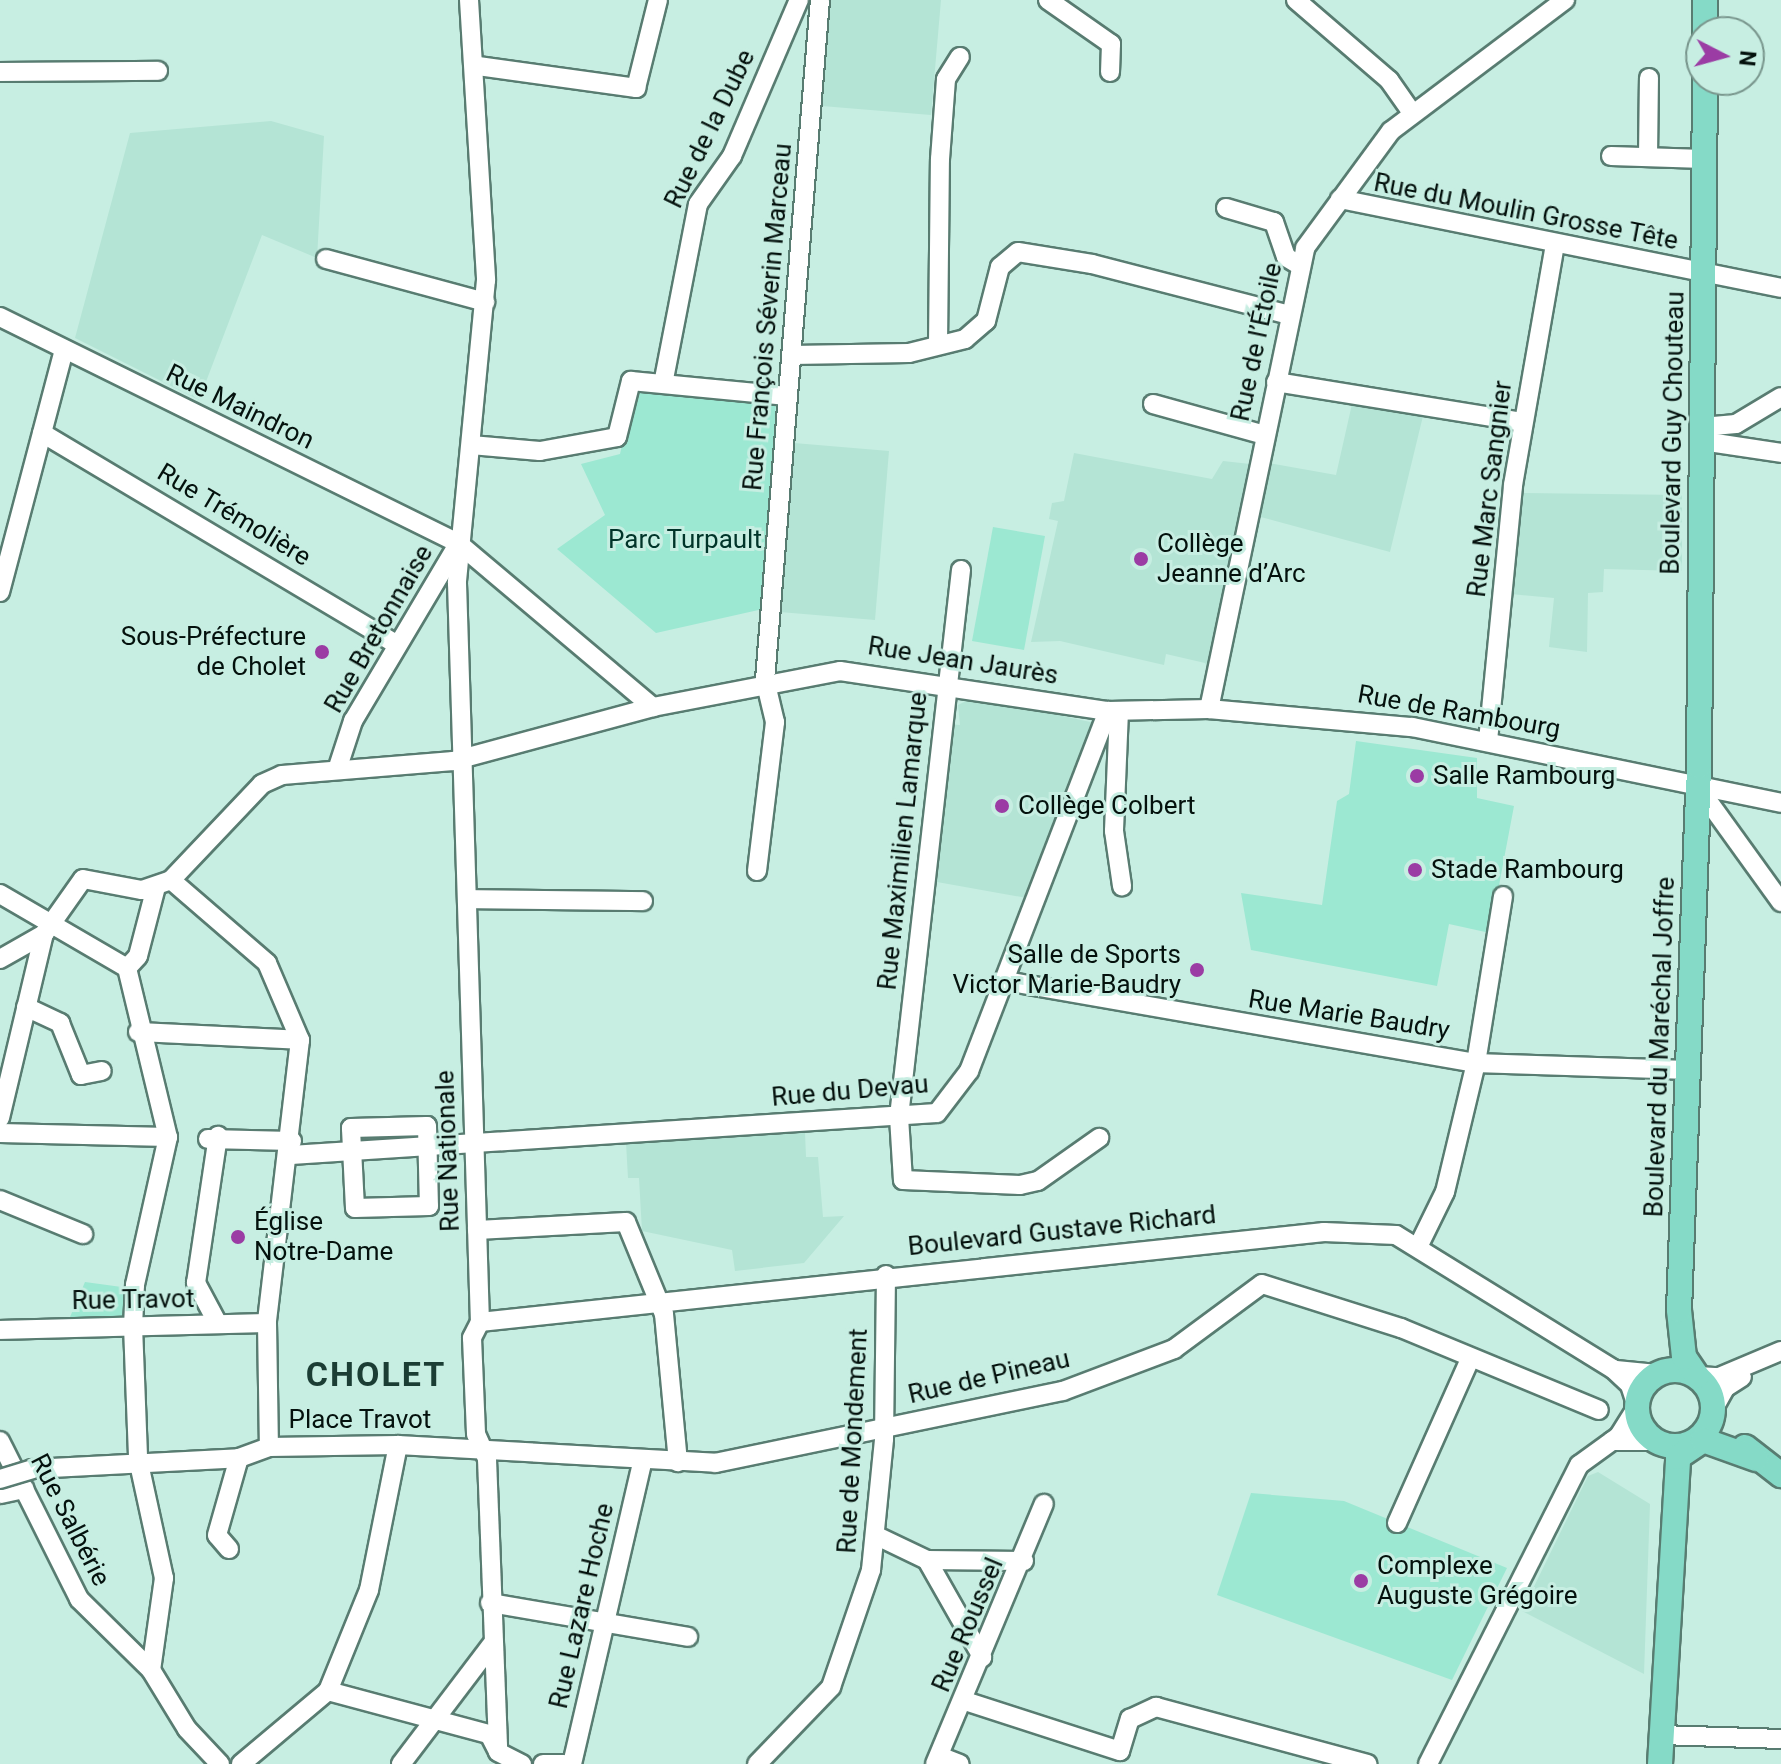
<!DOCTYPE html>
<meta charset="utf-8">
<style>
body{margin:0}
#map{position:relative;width:1781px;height:1764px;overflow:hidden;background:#c7eee2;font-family:Roboto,sans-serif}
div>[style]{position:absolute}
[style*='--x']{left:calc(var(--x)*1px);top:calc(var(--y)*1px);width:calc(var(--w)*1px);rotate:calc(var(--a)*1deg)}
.built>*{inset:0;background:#b4e4d5}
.green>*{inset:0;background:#9ce8d2}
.roads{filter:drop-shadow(2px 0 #587c71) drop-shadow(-2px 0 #587c71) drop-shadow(0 2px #587c71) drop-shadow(0 -2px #587c71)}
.minor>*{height:18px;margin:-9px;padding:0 9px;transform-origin:9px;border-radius:9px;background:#fff}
.major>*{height:24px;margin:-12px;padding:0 12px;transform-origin:12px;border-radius:12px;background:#85dac7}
.major>.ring{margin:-12px;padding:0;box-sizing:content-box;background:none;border:24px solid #85dac7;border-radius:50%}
.bridges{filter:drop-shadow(2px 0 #587c71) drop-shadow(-2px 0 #587c71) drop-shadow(0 2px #587c71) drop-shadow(0 -2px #587c71)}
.minor-bridge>*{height:18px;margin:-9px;padding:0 9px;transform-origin:9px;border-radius:9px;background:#fff}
.dots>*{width:22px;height:22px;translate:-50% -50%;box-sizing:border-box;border:4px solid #c7eee2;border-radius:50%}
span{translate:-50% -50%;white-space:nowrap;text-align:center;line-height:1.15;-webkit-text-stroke:6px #c7eee2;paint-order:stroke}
.street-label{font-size:26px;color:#04110d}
.park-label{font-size:26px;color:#003429}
.poi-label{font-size:26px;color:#04110d}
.left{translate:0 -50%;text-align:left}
.right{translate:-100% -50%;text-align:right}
.district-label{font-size:34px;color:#1b3d34;font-weight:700;letter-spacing:2px}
.north{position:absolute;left:1685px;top:16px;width:80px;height:80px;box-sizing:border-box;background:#c7eee2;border:2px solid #79968d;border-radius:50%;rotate:96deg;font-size:22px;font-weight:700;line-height:32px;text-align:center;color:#04110d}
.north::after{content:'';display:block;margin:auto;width:28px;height:36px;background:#9b3ca4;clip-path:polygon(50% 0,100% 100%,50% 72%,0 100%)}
</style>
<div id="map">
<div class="built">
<i style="clip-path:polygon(831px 0,941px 0,931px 115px,822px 106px)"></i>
<i style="clip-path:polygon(271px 121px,324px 136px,317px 258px,262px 235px,199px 400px,75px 338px,130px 133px)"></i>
<i style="clip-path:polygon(1352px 404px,1423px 416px,1390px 552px,1257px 516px,1268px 463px,1336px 475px)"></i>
<i style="clip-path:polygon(794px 443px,889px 451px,875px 620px,780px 612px)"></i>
<i style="clip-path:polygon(1074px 453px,1212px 479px,1223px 461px,1250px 464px,1209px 671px,1205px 663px,1166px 654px,1164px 665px,1060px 641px,1031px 642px,1058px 521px,1049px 519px,1052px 503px,1064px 501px)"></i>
<i style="clip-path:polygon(1519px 493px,1682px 495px,1682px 571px,1604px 569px,1603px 592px,1588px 593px,1587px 652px,1549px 647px,1554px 598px,1511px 594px)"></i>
<i style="clip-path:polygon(974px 697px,1095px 723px,1027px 898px,937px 882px,947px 724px,960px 725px,958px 705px)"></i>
<i style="clip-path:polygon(805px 1132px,806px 1157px,818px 1157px,823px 1217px,844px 1216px,804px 1263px,735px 1271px,732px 1250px,642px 1231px,639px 1178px,628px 1178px,626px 1143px)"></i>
<i style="clip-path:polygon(1598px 1472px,1650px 1504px,1644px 1674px,1522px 1611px,1588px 1476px)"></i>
</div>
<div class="green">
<i style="clip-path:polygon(635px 387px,776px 400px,767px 608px,656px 633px,557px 549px,605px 515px,581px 464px,620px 454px)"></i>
<i style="clip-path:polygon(993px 527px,1045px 536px,1024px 650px,972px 641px)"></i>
<i style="clip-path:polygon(1356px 741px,1477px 758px,1477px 798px,1514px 806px,1490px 933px,1449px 924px,1437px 986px,1251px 950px,1241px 893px,1322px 905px,1337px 801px,1349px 794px)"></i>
<i style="clip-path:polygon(85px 1282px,129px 1288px,128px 1317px,70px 1317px)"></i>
<i style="clip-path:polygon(1251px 1493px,1344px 1501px,1507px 1568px,1452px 1680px,1217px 1595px)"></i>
</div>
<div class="roads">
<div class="minor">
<i style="--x:469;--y:0;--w:281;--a:86.5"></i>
<i style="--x:486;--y:280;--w:304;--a:95.5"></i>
<i style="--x:457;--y:583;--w:739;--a:88.22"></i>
<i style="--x:480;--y:1322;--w:18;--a:117"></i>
<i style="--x:472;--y:1338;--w:96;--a:87.6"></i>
<i style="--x:476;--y:1434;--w:27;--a:66"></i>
<i style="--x:487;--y:1459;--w:293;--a:87.8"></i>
<i style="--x:1048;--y:0;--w:77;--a:34.9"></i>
<i style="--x:1111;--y:44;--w:28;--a:92"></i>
<i style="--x:1296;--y:0;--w:123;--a:40.7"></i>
<i style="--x:1389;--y:80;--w:39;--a:55"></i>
<i style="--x:478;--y:66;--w:160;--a:7.9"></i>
<i style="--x:636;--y:88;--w:91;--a:-76"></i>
<i style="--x:0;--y:72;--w:158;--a:-0.4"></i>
<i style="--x:1611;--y:156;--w:93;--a:1.8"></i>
<i style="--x:1648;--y:157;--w:79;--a:-89.3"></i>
<i style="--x:1340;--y:199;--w:450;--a:11.4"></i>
<i style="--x:1226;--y:208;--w:50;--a:16.3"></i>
<i style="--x:1274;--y:222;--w:37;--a:71"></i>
<i style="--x:1286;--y:257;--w:15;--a:32"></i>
<i style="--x:326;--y:259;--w:165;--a:15.1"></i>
<i style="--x:0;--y:317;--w:511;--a:26.26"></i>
<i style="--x:458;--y:543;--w:255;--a:40.1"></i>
<i style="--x:938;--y:345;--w:186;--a:-89.4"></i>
<i style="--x:940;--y:159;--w:80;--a:-85.7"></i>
<i style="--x:946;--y:79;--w:26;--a:-58"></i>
<i style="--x:792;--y:355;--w:117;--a:-1"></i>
<i style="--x:909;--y:353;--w:58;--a:-14"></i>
<i style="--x:965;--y:339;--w:28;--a:-41"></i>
<i style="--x:986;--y:321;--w:56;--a:-75.5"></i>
<i style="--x:1000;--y:267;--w:23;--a:-40"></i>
<i style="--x:1018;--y:252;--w:75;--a:9.2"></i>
<i style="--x:1092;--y:264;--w:203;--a:14.5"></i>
<i style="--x:664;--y:379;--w:178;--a:-79"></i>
<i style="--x:698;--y:204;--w:59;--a:-54.7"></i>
<i style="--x:732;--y:156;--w:170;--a:-66.8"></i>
<i style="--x:1276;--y:382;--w:249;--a:9.2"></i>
<i style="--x:1153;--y:404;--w:116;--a:15.5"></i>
<i style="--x:1702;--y:427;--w:34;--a:-5"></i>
<i style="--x:1736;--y:424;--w:52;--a:-31"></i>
<i style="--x:42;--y:433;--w:413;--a:30.8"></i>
<i style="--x:1702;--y:441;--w:80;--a:8.6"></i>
<i style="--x:471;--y:445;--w:69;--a:5"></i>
<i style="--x:540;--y:451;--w:78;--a:-10.3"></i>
<i style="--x:617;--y:437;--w:58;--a:-76"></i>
<i style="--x:631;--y:381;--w:157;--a:5.5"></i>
<i style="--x:961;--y:570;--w:551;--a:96.47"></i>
<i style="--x:899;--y:1117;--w:63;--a:86.4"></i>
<i style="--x:903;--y:1180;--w:117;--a:2.4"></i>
<i style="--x:1020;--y:1185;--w:18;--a:-13"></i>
<i style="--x:1038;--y:1181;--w:75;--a:-35.2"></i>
<i style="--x:0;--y:592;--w:251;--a:-75.2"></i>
<i style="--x:1209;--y:709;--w:471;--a:-78.2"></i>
<i style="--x:1305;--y:248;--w:145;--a:-53.7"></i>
<i style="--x:1391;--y:131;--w:218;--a:-37"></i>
<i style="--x:1119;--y:711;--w:120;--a:92.4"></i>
<i style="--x:1114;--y:831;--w:56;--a:81.7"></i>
<i style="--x:1488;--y:741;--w:257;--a:-84.4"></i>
<i style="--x:1513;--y:485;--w:244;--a:-80.1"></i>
<i style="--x:337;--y:770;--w:52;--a:-71.9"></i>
<i style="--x:353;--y:721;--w:204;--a:-59.3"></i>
<i style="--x:1698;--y:787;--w:142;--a:54.2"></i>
<i style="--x:757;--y:871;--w:150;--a:-83.1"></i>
<i style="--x:775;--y:722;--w:43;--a:-103.4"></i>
<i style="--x:765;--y:680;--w:682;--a:-85.38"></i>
<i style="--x:171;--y:880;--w:127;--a:40.8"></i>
<i style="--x:267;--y:963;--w:84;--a:66.8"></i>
<i style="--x:300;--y:1040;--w:285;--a:96.7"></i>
<i style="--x:267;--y:1323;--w:124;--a:89.1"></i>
<i style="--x:0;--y:894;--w:147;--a:30.2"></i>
<i style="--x:467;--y:899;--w:176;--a:0.7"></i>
<i style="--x:0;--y:959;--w:51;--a:-29.6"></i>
<i style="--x:127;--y:968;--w:174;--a:76.4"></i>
<i style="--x:168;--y:1137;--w:152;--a:102.6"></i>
<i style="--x:135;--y:1285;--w:41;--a:92.8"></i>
<i style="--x:133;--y:1326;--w:133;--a:87.8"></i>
<i style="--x:138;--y:1459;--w:122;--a:77.7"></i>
<i style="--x:164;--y:1578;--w:93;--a:98"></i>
<i style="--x:127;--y:968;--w:16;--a:-47"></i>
<i style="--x:138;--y:956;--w:71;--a:-75.4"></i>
<i style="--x:1005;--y:981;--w:478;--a:9.9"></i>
<i style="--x:1476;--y:1063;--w:211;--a:1.9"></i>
<i style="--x:26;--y:1007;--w:38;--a:25"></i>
<i style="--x:60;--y:1023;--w:56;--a:68"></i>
<i style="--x:81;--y:1075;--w:21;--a:-11"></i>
<i style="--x:138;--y:1032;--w:162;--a:2.8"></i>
<i style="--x:0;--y:1118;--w:189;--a:-76.6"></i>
<i style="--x:44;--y:934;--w:67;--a:-54.7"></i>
<i style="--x:83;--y:879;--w:60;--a:10.6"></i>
<i style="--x:142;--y:890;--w:31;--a:-19"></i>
<i style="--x:171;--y:880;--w:132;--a:-46.5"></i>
<i style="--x:262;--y:784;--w:22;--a:-24"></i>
<i style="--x:282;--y:775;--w:172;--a:-4.7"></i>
<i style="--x:453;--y:761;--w:207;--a:-15.1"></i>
<i style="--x:653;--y:707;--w:190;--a:-10.9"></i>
<i style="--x:840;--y:671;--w:271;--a:8.5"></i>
<i style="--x:1108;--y:711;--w:101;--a:-1.1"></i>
<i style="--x:1209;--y:709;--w:204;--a:5.1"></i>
<i style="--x:1412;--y:727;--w:377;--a:11.6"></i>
<i style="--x:427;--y:1126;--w:80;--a:88.6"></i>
<i style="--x:429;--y:1206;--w:74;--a:178.5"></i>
<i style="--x:355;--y:1208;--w:80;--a:-92.9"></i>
<i style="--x:351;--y:1128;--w:76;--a:-1.5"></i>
<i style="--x:0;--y:1133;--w:168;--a:1.4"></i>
<i style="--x:208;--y:1139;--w:84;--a:1.4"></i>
<i style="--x:291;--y:1155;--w:647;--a:-3.72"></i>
<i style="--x:937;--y:1113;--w:53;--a:-52.7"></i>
<i style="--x:969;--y:1071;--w:386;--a:-68.9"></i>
<i style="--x:0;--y:1200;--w:90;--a:22.3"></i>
<i style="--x:477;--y:1230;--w:149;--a:-3.1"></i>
<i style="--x:626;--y:1222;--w:100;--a:67.6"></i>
<i style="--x:664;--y:1314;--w:149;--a:84.6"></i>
<i style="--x:1418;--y:1247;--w:61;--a:-63.9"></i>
<i style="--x:1445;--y:1192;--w:133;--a:-76.5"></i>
<i style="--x:1476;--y:1063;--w:169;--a:-80.8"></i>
<i style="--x:480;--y:1322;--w:849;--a:-6.09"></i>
<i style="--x:1324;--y:1232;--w:72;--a:2.4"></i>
<i style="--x:1396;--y:1235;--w:255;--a:31.7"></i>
<i style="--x:1613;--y:1369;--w:23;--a:43"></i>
<i style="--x:1630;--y:1385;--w:23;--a:72"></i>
<i style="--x:1637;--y:1407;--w:34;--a:122"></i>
<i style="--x:1619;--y:1436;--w:49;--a:144.1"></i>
<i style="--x:1579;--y:1465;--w:335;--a:116.8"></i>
<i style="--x:218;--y:1324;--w:47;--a:-118.2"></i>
<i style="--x:196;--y:1283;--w:149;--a:-81.5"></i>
<i style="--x:0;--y:1330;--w:267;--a:-1.5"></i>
<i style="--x:1616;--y:1370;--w:41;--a:5.6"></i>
<i style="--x:1697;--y:1376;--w:22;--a:3"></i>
<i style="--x:1719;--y:1377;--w:67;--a:-22.8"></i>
<i style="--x:1713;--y:1410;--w:25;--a:-61"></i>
<i style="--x:1725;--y:1388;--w:20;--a:-33"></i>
<i style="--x:0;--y:1441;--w:177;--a:63.4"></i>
<i style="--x:79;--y:1599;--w:101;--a:44.6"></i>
<i style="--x:151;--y:1670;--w:69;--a:58.6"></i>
<i style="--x:187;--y:1729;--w:48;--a:46.7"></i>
<i style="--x:1612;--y:1441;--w:43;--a:0"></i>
<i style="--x:32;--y:1469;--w:207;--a:-3"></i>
<i style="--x:239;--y:1458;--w:32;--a:-20"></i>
<i style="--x:269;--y:1447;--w:129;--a:-0.9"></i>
<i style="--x:398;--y:1445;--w:318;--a:3.2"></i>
<i style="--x:715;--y:1463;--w:355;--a:-11.7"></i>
<i style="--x:1063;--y:1391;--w:119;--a:-20.7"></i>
<i style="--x:1174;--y:1349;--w:109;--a:-36.5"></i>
<i style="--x:1262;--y:1284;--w:146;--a:17.6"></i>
<i style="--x:1401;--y:1328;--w:214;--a:22.5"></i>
<i style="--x:0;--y:1494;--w:25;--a:-12"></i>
<i style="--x:1397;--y:1523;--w:180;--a:-66"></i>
<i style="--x:879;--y:1537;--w:53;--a:25.6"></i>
<i style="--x:927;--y:1560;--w:112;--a:60.4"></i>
<i style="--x:229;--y:1549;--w:18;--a:-131"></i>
<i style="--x:217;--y:1535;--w:80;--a:-74.1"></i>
<i style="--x:927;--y:1560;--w:97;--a:0.6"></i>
<i style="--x:490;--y:1603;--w:201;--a:9.7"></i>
<i style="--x:328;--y:1691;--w:167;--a:15"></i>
<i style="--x:489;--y:1734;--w:18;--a:63"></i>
<i style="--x:965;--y:1701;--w:163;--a:17.9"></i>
<i style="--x:1120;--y:1751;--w:34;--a:-73"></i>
<i style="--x:1130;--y:1719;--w:29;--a:-25"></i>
<i style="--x:1156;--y:1707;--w:219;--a:15.1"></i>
<i style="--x:1661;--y:1735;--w:120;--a:1.9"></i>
<i style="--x:498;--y:1752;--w:27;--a:27"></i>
<i style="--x:939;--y:1756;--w:22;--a:21"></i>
<i style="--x:241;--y:1764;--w:114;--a:-40"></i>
<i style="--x:328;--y:1691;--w:109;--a:-67.9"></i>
<i style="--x:369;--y:1590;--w:148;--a:-78.7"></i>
<i style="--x:401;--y:1764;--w:151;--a:-52.8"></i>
<i style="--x:543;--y:1764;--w:21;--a:0"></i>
<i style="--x:572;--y:1764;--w:312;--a:-76.9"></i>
<i style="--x:757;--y:1764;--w:107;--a:-46.1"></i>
<i style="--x:831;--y:1687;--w:124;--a:-71.1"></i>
<i style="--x:871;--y:1570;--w:132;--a:-84.3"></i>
<i style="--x:884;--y:1439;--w:164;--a:-89.3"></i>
<i style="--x:935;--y:1764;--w:282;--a:-67.3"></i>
</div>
<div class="major">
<i style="--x:1705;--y:32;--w:32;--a:-90"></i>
<i class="ring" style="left:1637px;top:1370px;width:52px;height:52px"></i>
<i style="--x:1697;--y:1376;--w:23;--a:-124"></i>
<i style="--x:1684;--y:1357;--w:47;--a:-96.1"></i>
<i style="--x:1679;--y:1310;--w:544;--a:-87.89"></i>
<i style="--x:1699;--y:766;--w:686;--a:-89.5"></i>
<i style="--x:1745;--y:1447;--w:46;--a:37.9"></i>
<i style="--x:1660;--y:1764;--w:308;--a:-86.6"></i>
<i style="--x:1678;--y:1457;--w:30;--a:-34"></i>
<i style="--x:1703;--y:1440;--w:56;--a:19.7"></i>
</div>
</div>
<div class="bridges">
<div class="minor-bridge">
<i style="--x:0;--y:1479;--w:34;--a:-17"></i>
</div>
</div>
<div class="dots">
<i style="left:1141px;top:559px;background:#9b3ca4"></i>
<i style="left:322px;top:652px;background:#9b3ca4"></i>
<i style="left:1417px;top:776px;background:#9b3ca4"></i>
<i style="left:1002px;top:806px;background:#9b3ca4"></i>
<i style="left:1415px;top:870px;background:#9b3ca4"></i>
<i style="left:1197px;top:970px;background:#9b3ca4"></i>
<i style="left:238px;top:1237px;background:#9b3ca4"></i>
<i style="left:1361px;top:1581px;background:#9b3ca4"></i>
</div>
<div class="street-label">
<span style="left:710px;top:129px;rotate:-64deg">Rue de la Dube</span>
<span style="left:1526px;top:212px;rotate:11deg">Rue du Moulin Grosse Tête</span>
<span style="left:768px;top:317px;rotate:-85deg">Rue François Séverin Marceau</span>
<span style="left:1257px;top:342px;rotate:-78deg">Rue de l’Étoile</span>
<span style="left:240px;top:407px;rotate:26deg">Rue Maindron</span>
<span style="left:1673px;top:433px;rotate:-89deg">Boulevard Guy Chouteau</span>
<span style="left:1490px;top:489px;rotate:-83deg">Rue Marc Sangnier</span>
<span style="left:234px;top:515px;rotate:31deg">Rue Trémolière</span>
<span style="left:379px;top:629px;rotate:-60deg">Rue Bretonnaise</span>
<span style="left:963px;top:661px;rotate:9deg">Rue Jean Jaurès</span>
<span style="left:1459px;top:712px;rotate:10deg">Rue de Rambourg</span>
<span style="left:903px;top:841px;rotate:-84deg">Rue Maximilien Lamarque</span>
<span style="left:1349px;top:1015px;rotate:9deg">Rue Marie Baudry</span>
<span style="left:1660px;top:1047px;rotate:-88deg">Boulevard du Maréchal Joffre</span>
<span style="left:850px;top:1091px;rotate:-5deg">Rue du Devau</span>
<span style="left:448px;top:1151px;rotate:-92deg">Rue Nationale</span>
<span style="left:1062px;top:1231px;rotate:-6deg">Boulevard Gustave Richard</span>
<span style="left:133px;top:1300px;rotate:-1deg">Rue Travot</span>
<span style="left:989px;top:1377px;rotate:-13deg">Rue de Pineau</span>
<span style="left:360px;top:1420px">Place Travot</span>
<span style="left:853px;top:1441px;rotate:-87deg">Rue de Mondement</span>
<span style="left:70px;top:1520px;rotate:63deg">Rue Salbérie</span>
<span style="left:582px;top:1606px;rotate:-77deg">Rue Lazare Hoche</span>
<span style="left:968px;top:1625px;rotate:-67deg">Rue Roussel</span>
</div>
<div class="park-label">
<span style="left:685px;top:540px">Parc Turpault</span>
</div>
<div class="poi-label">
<span class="left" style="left:1157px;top:559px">Collège<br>Jeanne d’Arc</span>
<span class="right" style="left:306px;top:652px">Sous-Préfecture<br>de Cholet</span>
<span class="left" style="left:1433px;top:776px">Salle Rambourg</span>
<span class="left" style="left:1018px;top:806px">Collège Colbert</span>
<span class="left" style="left:1431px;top:870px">Stade Rambourg</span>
<span class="right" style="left:1181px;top:970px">Salle de Sports<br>Victor Marie-Baudry</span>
<span class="left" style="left:254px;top:1237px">Église<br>Notre-Dame</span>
<span class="left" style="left:1377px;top:1581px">Complexe<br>Auguste Grégoire</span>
</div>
<div class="district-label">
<span style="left:376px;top:1375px">CHOLET</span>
</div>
<div class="north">N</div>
</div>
